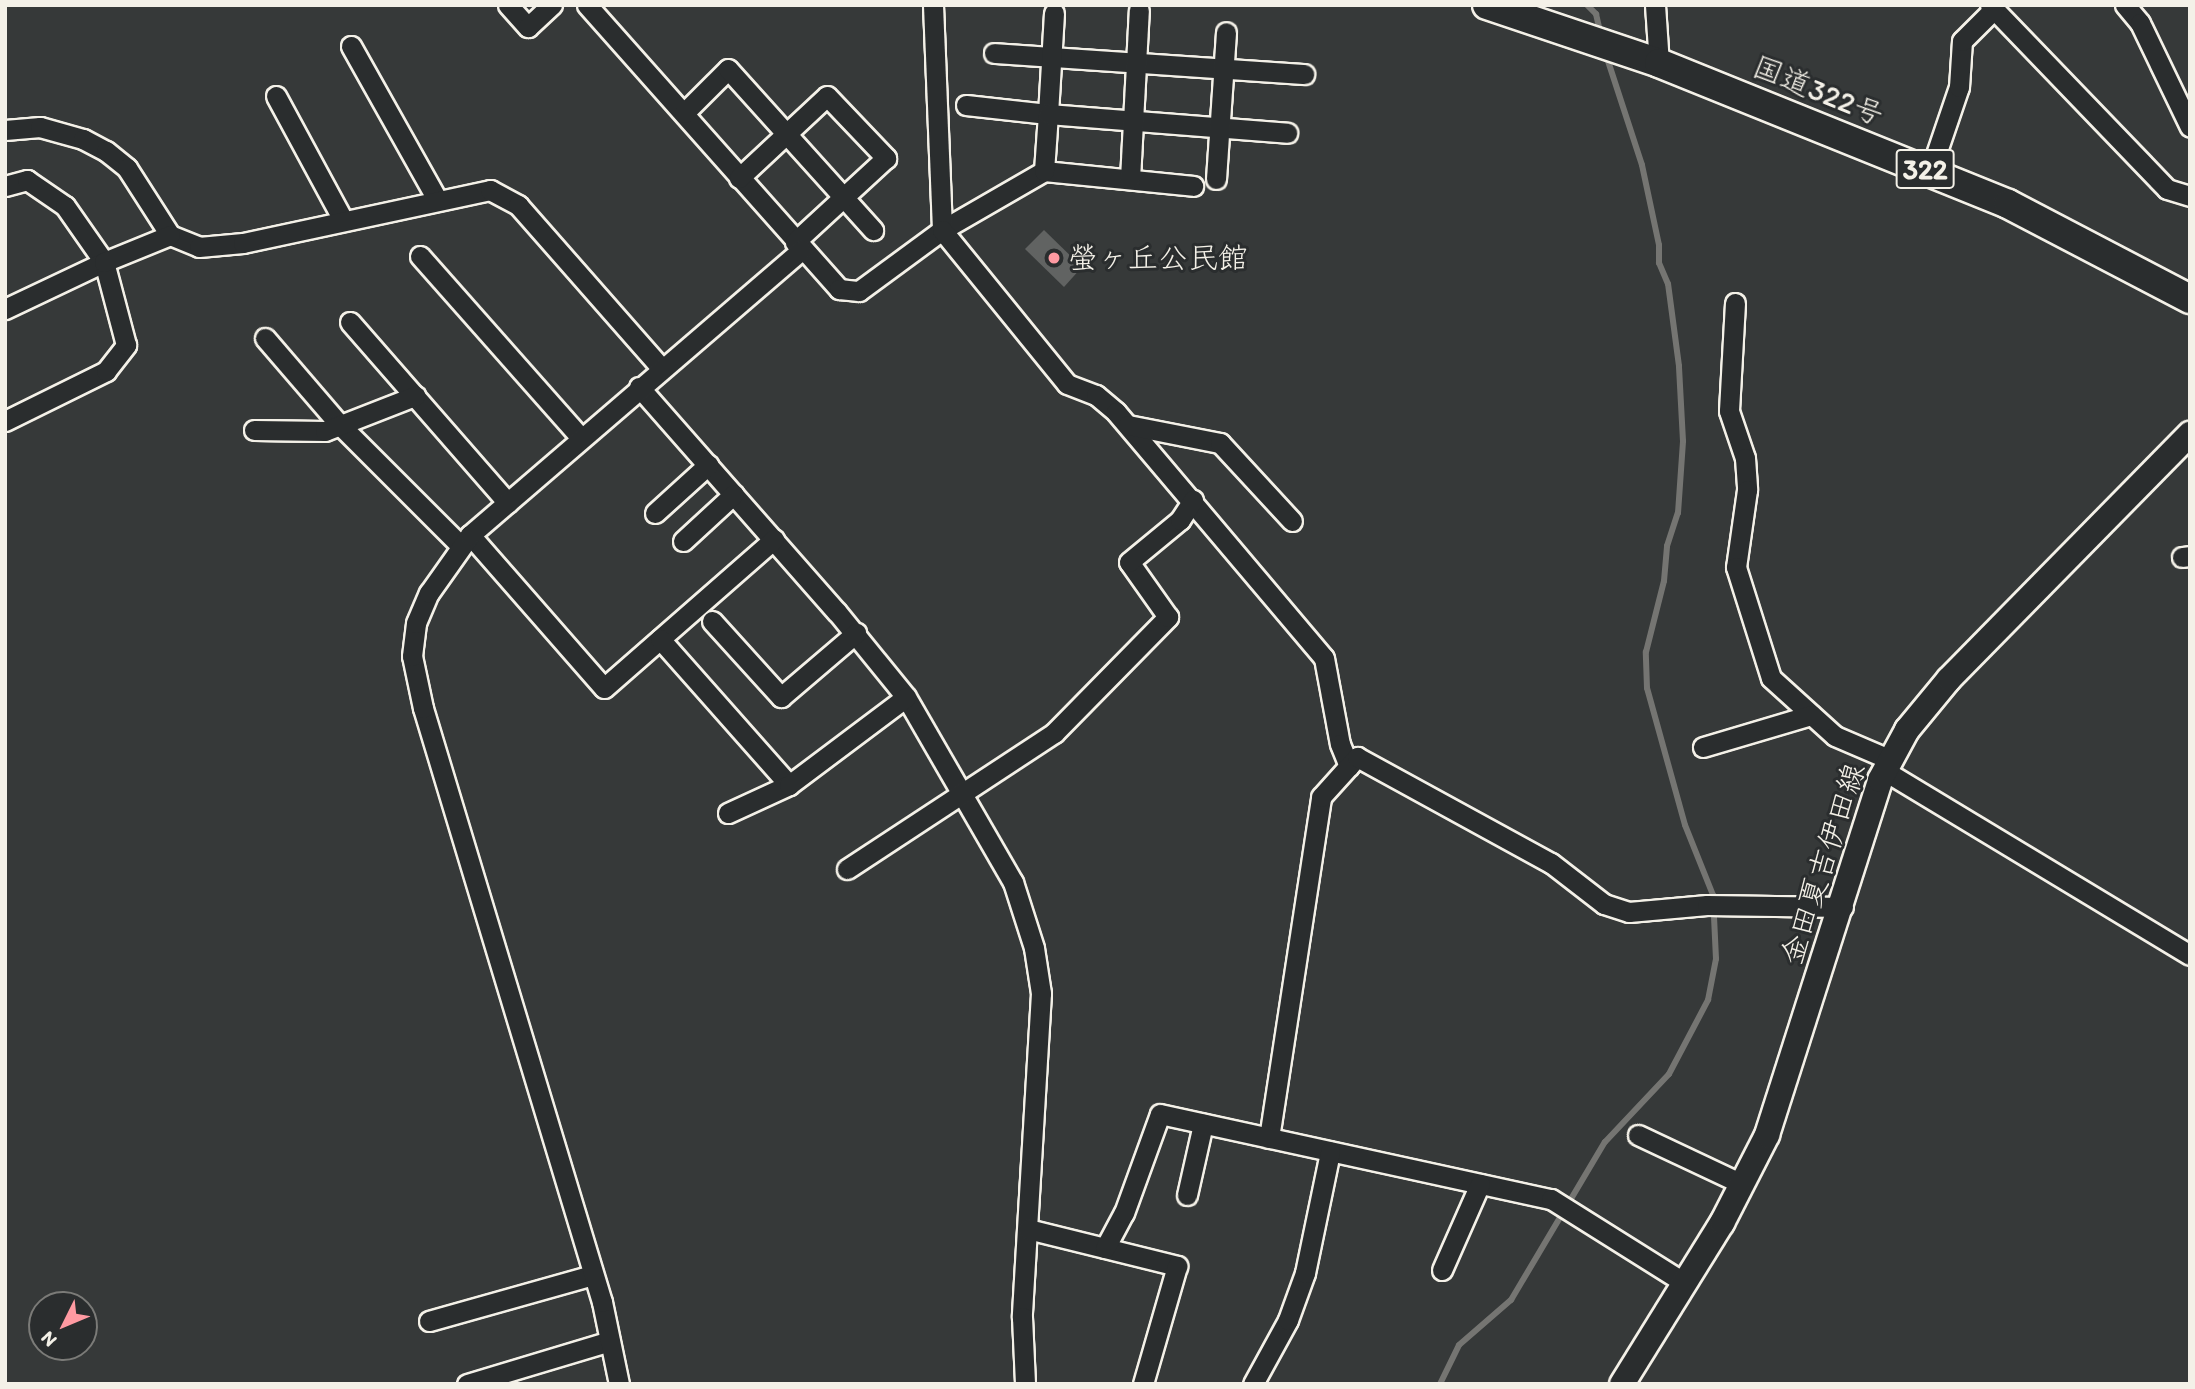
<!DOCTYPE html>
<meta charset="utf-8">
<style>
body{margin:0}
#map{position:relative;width:2195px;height:1389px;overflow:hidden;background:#363939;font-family:Itim,"Klee One",sans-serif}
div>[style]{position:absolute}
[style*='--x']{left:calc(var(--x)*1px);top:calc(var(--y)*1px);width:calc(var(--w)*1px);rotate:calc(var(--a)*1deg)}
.stream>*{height:6px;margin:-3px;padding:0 3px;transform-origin:3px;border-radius:3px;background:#757572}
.building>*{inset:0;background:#616362}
.roads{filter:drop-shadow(2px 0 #f4f1e8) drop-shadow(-2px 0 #f4f1e8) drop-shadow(0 2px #f4f1e8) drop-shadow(0 -2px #f4f1e8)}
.minor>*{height:19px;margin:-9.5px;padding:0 9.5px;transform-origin:9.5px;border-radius:9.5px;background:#2a2d2e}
.major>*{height:24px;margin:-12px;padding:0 12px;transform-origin:12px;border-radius:12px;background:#2a2d2e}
.highway>*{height:28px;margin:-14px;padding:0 14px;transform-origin:14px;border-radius:14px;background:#2a2d2e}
.dots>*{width:19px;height:19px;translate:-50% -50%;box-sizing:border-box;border:4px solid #2a2d2e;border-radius:50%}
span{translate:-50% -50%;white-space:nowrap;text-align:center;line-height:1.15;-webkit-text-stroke:6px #2a2d2e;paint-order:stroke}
.shield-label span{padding:2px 5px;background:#2a2d2e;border:2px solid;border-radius:5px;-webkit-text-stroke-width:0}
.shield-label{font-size:28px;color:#f4f1e8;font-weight:700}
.street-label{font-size:30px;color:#f4f1e8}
.poi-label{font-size:30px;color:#f4f1e8}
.left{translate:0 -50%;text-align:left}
.frame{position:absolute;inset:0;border:7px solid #f4f1e8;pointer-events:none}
.north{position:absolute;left:28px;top:1291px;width:70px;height:70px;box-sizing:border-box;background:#2a2d2e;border:2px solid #7b7b78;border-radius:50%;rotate:227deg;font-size:19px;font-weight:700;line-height:28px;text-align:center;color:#f4f1e8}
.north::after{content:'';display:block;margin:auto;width:24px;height:32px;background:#ff9aa2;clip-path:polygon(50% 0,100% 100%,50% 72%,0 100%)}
</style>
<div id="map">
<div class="stream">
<i style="--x:1587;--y:5;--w:13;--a:45"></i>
<i style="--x:1596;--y:14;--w:22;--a:77"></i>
<i style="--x:1440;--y:1384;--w:43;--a:-64"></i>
<i style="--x:1459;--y:1345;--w:69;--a:-40.9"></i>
<i style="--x:1511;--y:1300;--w:184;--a:-59.3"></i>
<i style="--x:1605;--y:1142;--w:93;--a:-46.7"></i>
<i style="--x:1669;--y:1074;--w:84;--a:-62.2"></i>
<i style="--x:1708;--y:1000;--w:42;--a:-79"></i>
<i style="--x:1716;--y:959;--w:64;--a:-92.7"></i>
<i style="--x:1713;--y:895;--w:75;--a:-111.8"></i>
<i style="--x:1685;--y:825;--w:142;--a:-105.5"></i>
<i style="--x:1647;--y:688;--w:36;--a:-92"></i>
<i style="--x:1646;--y:652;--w:73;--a:-75.8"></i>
<i style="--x:1664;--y:581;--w:35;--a:-85"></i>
<i style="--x:1667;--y:546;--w:35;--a:-72"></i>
<i style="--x:1678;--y:513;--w:72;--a:-86"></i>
<i style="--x:1683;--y:441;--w:75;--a:-93.1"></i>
<i style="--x:1679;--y:366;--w:83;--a:-97.6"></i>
<i style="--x:1668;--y:284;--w:23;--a:-113"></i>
<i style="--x:1659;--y:263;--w:18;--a:-90"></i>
<i style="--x:1659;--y:245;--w:82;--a:-102"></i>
<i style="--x:1642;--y:165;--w:116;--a:-108.1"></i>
</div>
<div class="building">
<i style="clip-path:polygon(1044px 230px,1082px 267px,1064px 287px,1025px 249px)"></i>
</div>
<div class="roads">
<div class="minor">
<i style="--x:508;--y:5;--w:30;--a:48"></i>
<i style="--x:528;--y:27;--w:33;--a:-43"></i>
<i style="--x:587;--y:5;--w:380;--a:48.4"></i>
<i style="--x:839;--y:289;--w:20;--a:6"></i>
<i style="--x:859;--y:291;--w:103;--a:-36.3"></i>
<i style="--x:942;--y:230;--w:118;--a:-30"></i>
<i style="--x:1044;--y:171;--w:150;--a:5.7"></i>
<i style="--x:933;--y:5;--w:225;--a:87.7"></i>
<i style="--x:942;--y:230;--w:198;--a:50.9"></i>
<i style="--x:1067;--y:384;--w:31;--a:21"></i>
<i style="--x:1096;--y:395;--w:26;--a:40"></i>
<i style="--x:1116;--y:412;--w:322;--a:49.8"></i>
<i style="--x:1324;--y:658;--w:87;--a:79.5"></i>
<i style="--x:1340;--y:744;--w:24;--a:68"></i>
<i style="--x:1655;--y:5;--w:58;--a:86.1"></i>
<i style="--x:1990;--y:5;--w:255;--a:46.1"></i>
<i style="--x:2167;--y:189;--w:24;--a:17"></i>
<i style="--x:2125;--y:5;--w:23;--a:50"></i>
<i style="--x:2140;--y:23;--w:115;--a:64.3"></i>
<i style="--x:351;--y:46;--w:176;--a:60.7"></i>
<i style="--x:994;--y:53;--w:311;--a:3.9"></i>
<i style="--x:276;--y:96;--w:139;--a:61.6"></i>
<i style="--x:966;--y:105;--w:82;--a:6.3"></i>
<i style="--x:1048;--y:114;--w:101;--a:-86.6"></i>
<i style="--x:684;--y:113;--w:62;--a:-45"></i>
<i style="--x:728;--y:69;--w:217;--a:48"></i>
<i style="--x:5;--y:130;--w:35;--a:-5"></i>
<i style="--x:40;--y:127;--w:45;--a:15.6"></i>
<i style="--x:83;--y:139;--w:26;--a:28"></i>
<i style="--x:106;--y:151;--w:27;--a:39"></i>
<i style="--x:127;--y:168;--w:80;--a:57.3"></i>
<i style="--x:170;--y:235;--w:31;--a:22"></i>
<i style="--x:199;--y:247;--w:44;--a:-5.2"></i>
<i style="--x:243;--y:243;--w:253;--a:-12.1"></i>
<i style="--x:490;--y:190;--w:32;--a:28"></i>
<i style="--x:518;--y:205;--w:217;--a:48.7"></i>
<i style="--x:1044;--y:171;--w:57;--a:-86"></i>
<i style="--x:1048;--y:114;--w:240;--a:4.5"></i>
<i style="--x:1930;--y:172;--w:90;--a:-71.2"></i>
<i style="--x:1959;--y:87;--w:46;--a:-86.3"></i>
<i style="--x:1962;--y:41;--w:45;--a:-45"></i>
<i style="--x:739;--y:178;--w:120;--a:-43"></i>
<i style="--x:827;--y:96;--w:86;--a:46.4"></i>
<i style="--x:886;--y:158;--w:124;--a:137.3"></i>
<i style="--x:1130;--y:179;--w:169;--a:-87"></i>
<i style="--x:1216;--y:179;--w:147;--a:-86.1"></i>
<i style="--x:5;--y:186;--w:23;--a:-15"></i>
<i style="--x:27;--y:180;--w:46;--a:34.4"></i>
<i style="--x:65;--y:206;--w:68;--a:55.1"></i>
<i style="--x:104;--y:262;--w:110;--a:154.6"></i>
<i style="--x:420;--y:256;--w:243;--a:48.5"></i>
<i style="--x:1735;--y:303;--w:108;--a:93.2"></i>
<i style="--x:1729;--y:411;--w:50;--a:71.2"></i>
<i style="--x:1745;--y:458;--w:32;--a:86"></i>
<i style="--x:1747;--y:490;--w:78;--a:98.1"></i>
<i style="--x:1736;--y:567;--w:116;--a:72.5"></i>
<i style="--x:1771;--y:678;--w:86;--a:42.2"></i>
<i style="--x:1835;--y:736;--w:61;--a:23.2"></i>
<i style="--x:350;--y:322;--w:240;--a:48.9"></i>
<i style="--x:265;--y:338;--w:112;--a:49.3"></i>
<i style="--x:338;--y:423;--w:173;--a:45"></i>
<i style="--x:639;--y:387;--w:300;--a:48.7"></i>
<i style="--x:837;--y:612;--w:109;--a:50.9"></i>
<i style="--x:906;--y:697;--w:214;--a:60"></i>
<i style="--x:1013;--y:882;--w:69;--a:72.3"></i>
<i style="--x:1034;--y:948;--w:46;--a:81.2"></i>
<i style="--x:1041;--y:993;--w:325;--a:93.4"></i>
<i style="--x:1022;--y:1317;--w:67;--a:87.4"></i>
<i style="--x:5;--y:421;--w:113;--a:-26.3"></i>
<i style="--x:106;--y:371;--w:33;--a:-52"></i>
<i style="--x:126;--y:345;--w:86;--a:-104.8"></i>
<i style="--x:104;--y:262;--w:71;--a:-22.2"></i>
<i style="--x:1128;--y:425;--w:94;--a:11.1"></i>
<i style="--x:1220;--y:443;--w:106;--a:47.3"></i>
<i style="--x:254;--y:430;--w:71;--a:0.8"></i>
<i style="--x:325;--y:431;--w:97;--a:-21.3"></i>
<i style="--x:655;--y:513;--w:72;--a:-42.2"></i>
<i style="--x:470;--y:535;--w:203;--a:48.8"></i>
<i style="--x:604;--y:688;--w:226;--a:-41.2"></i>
<i style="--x:683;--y:541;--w:69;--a:-42.7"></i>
<i style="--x:2182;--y:557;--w:8;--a:-7"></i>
<i style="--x:712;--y:621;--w:103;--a:47.8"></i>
<i style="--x:781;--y:697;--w:99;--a:-40.5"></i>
<i style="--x:660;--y:639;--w:195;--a:48.5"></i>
<i style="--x:1703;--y:747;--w:113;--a:-16.5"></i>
<i style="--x:1885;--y:771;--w:356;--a:31.1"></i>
<i style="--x:728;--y:813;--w:67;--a:-24.7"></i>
<i style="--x:789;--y:785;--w:146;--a:-36.9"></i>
<i style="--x:847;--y:869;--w:248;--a:-33.3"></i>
<i style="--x:1054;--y:733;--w:163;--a:-45.5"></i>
<i style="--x:1168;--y:617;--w:67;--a:-125.3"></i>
<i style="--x:1129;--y:562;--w:66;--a:-39.5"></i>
<i style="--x:1180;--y:520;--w:24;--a:-57"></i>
<i style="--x:1638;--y:1135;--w:115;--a:25.2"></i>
<i style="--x:1269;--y:1138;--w:345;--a:-81.3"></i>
<i style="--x:1321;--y:797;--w:54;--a:-48"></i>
<i style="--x:1357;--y:757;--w:221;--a:28.7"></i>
<i style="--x:1551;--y:863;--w:67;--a:37.7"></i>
<i style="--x:1604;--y:904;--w:26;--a:18"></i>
<i style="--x:1629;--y:912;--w:78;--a:-5.1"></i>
<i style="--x:1707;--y:905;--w:136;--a:0.8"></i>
<i style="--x:1187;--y:1195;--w:73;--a:-77.3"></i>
<i style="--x:1028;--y:1229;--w:154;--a:13.9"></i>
<i style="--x:1177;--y:1266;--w:123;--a:106.1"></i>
<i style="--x:1105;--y:1248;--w:40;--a:-62"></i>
<i style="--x:1124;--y:1213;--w:105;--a:-70"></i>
<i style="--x:1160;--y:1114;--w:400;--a:12.3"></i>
<i style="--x:1551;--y:1199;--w:158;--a:32.1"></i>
<i style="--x:1442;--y:1270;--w:94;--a:-66.2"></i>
<i style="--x:429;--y:1321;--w:170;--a:-15.7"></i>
<i style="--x:467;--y:1384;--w:149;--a:-16.7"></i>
<i style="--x:619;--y:1384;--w:84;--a:-101.7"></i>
<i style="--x:602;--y:1302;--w:620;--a:-106.77"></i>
<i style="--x:423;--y:708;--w:53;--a:-101.9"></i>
<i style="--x:412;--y:656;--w:33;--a:-83"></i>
<i style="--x:416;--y:623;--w:33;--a:-67"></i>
<i style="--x:429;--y:593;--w:71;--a:-54.7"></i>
<i style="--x:470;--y:535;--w:437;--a:-40.7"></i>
<i style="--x:1253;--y:1384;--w:73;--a:-61.3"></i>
<i style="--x:1288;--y:1320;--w:50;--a:-70.1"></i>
<i style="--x:1305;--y:1273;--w:124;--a:-78.3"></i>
</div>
<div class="major">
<i style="--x:1622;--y:1384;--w:190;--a:-58.2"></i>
<i style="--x:1722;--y:1223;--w:99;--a:-62.9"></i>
<i style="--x:1767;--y:1135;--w:373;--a:-72.3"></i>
<i style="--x:1880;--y:780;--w:57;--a:-61.6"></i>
<i style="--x:1907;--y:730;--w:66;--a:-50.5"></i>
<i style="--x:1949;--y:679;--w:344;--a:-45.5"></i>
</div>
<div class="highway">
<i style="--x:1487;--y:5;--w:182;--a:18.6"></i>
<i style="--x:1659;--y:63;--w:376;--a:22"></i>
<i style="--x:2008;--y:204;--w:205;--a:27.6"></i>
</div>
</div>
<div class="dots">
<i style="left:1054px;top:258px;background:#ff9aa2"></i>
</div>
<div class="shield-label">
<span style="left:1925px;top:169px">322</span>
</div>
<div class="street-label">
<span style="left:1818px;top:91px;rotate:22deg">国道322号</span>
<span style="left:1823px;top:864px;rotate:-72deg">金田夏吉伊田線</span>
</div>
<div class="poi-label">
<span class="left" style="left:1068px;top:258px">螢ヶ丘公民館</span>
</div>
<div class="frame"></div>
<div class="north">N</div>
</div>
